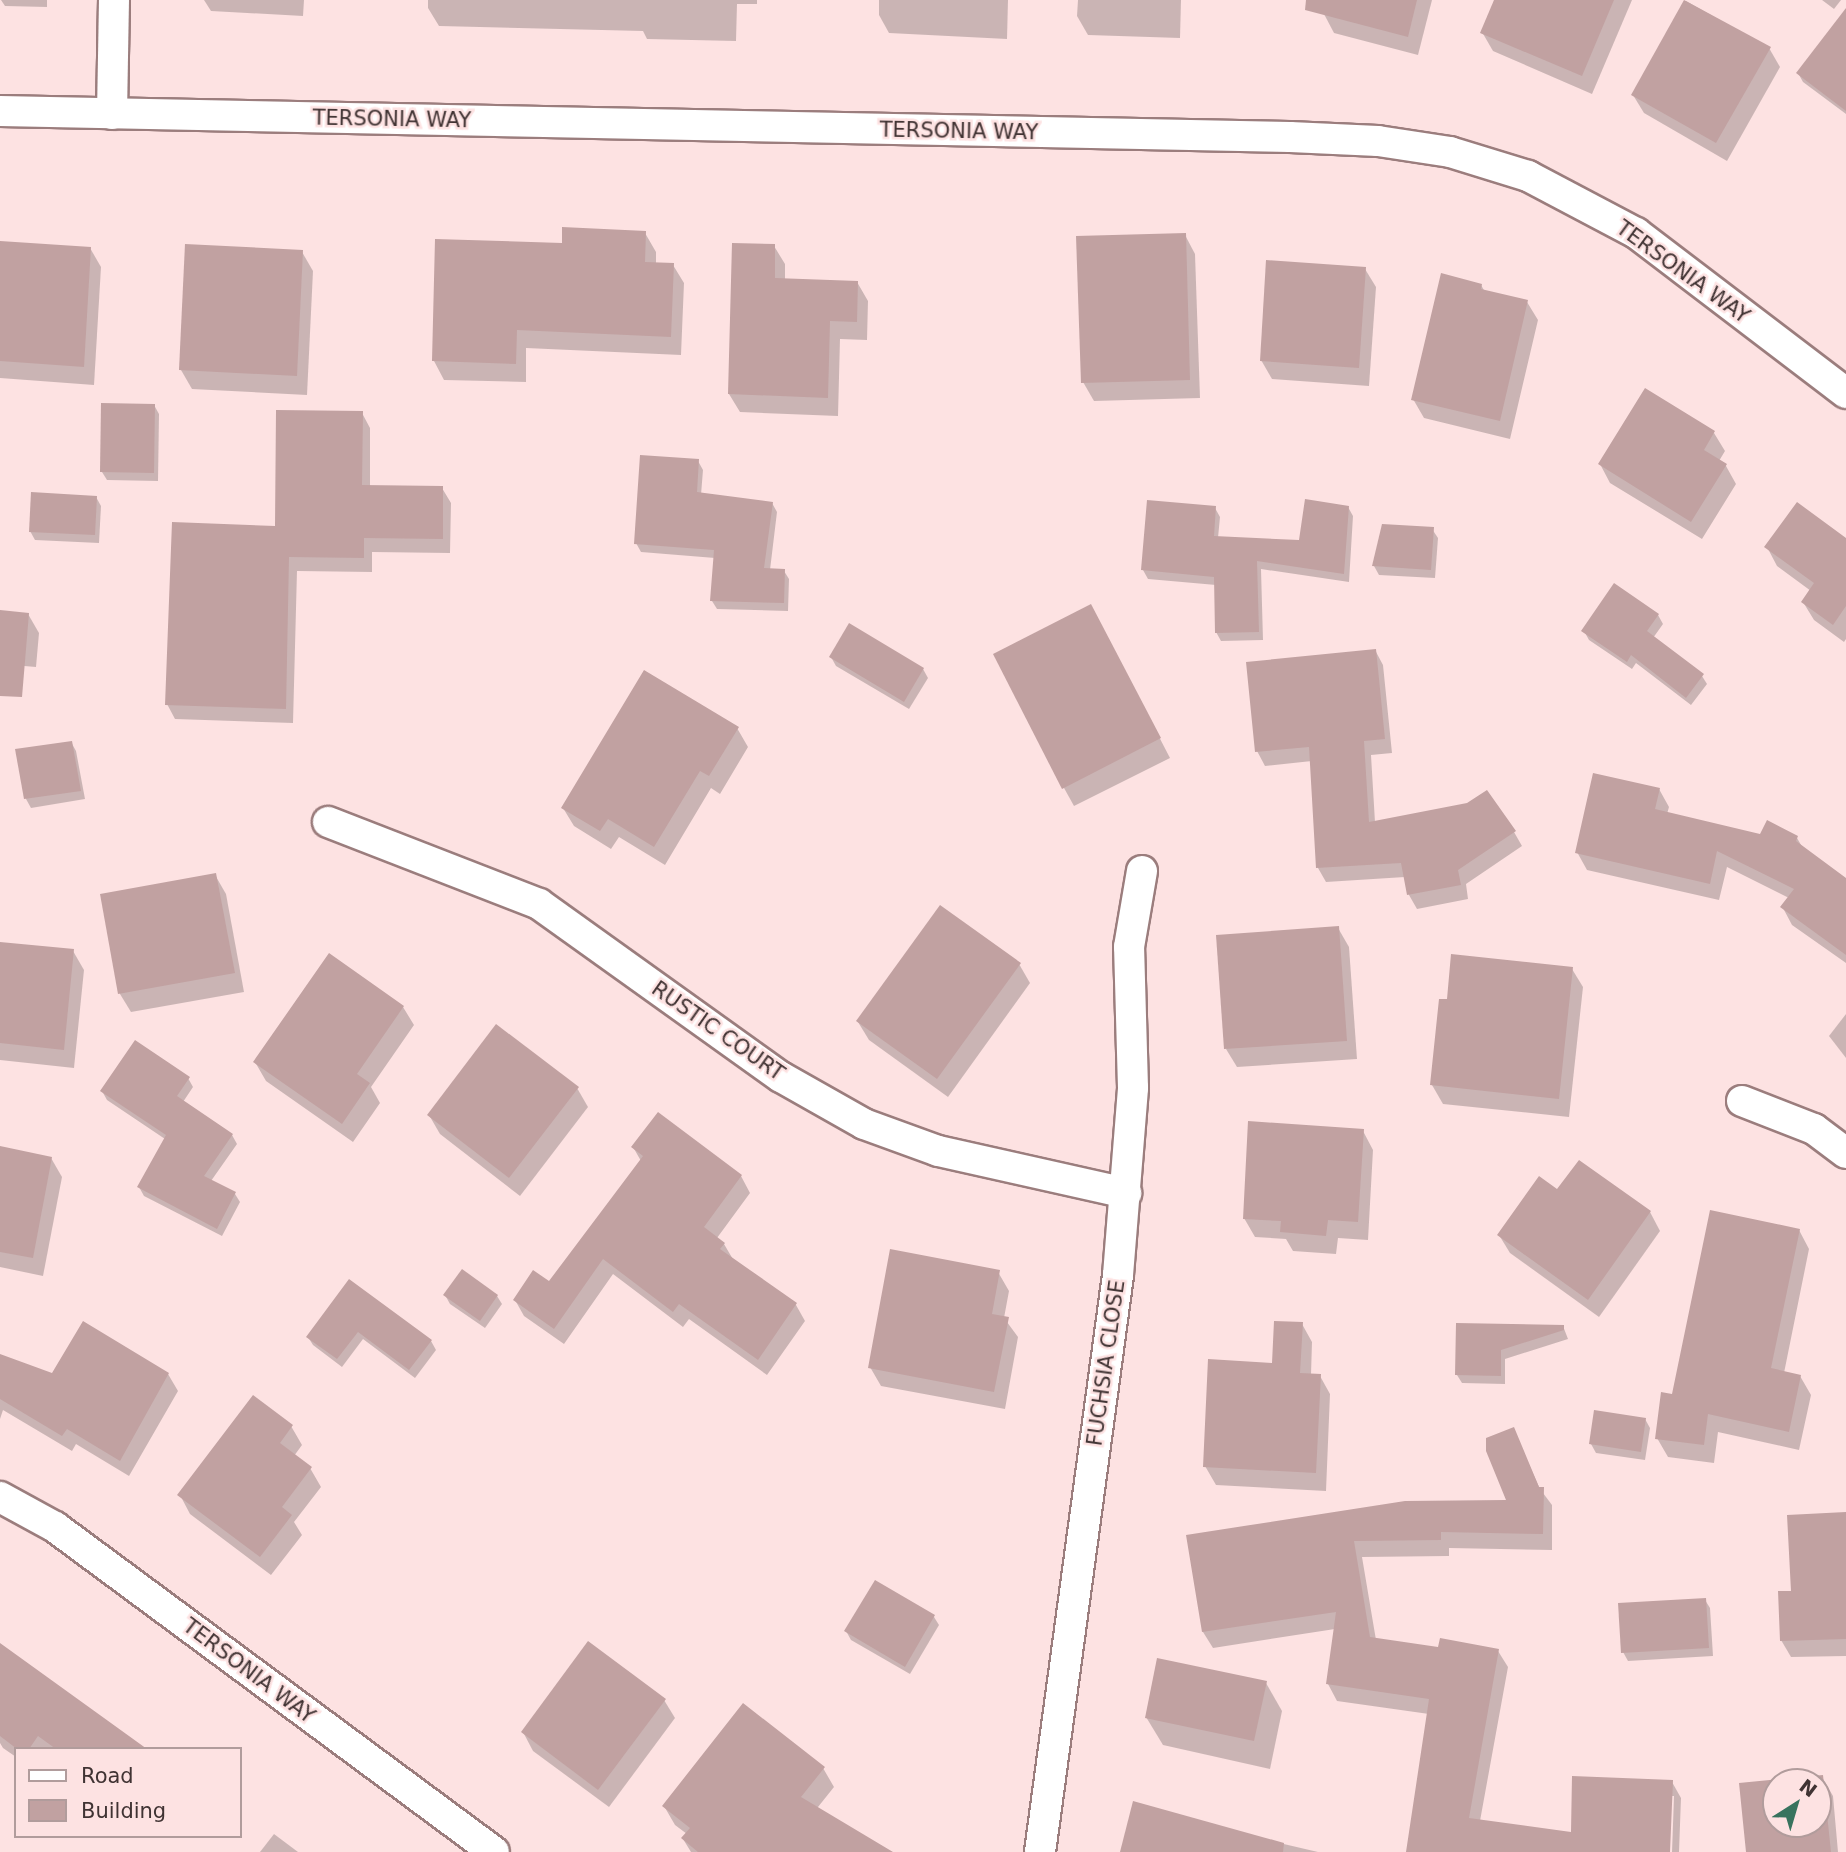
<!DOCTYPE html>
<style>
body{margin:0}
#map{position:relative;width:1846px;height:1852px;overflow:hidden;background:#fde2e2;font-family:"DejaVu Sans",sans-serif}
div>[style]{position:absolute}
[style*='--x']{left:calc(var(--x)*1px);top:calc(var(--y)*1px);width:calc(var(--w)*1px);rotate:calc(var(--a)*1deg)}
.shadow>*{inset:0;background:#0003}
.building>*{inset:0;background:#c1a1a1}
.roads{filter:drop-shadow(2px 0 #9b7d7d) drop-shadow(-2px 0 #9b7d7d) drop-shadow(0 2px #9b7d7d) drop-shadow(0 -2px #9b7d7d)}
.street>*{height:30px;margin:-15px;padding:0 15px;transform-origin:15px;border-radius:15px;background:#fff}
span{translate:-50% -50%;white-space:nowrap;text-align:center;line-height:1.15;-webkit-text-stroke:5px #fde2e2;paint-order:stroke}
.street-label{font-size:21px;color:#403333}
.legend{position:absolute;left:14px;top:1747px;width:228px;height:91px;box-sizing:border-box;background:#fde2e2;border:2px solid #b19c9c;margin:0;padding:9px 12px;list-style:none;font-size:21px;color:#403333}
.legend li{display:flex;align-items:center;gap:14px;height:35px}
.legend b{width:35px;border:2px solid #b19c9c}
.north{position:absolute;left:1762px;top:1768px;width:70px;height:70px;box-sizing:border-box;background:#fde2e2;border:2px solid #b19c9c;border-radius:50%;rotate:37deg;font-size:19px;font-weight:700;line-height:28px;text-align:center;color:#403333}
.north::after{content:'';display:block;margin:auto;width:24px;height:32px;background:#38735e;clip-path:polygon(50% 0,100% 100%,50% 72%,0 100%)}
</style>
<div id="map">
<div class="shadow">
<i style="clip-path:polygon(1px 0,47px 0,47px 7px,5px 6px)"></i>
<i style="clip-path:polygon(204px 0,304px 0,303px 16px,211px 11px)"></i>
<i style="clip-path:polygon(428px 0,757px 0,757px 4px,737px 4px,736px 41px,647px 39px,643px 31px,439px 26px,428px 8px)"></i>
<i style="clip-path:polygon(879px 0,1008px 0,1007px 39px,889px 33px,879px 15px)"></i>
<i style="clip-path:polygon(1078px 0,1181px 0,1180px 38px,1088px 35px,1077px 16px)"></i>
<i style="clip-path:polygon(1327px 0,1432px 0,1418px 55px,1334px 33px,1324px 14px)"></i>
<i style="clip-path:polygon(1496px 0,1632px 0,1592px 94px,1493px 51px,1482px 32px)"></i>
<i style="clip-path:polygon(1822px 0,1841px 0,1834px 9px)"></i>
<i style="clip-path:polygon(1686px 1px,1769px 48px,1780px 67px,1727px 161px,1644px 113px,1633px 95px)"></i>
<i style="clip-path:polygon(1846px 39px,1846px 114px,1803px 82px,1798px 73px)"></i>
<i style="clip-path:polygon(645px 233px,656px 252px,656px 264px,673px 265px,684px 283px,681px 355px,526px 348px,526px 382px,444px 380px,434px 361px,564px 244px)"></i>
<i style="clip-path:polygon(1185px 235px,1195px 254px,1200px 398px,1094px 401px,1083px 382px)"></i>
<i style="clip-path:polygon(0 243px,90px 248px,101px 267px,94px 385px,0 378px)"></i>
<i style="clip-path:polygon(774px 246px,785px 264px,785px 280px,857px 282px,868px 301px,867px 340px,840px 339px,838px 416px,740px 412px,729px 394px)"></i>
<i style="clip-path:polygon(302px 252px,313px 271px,307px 395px,192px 389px,181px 370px)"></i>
<i style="clip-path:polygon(1365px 269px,1376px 287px,1369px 386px,1272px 379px,1261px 360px)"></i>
<i style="clip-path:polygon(1481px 285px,1485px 292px,1527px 302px,1538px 320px,1510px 439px,1424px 418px,1413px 399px)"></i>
<i style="clip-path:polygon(154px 405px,159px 414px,158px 481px,107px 480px,102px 472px)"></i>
<i style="clip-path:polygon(362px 413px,370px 428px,370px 487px,442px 488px,451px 503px,450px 553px,372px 552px,372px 572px,297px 571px,293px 723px,175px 719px,167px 704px,276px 528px)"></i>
<i style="clip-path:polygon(1714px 433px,1725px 451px,1719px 461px,1726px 466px,1736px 484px,1702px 539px,1610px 483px,1600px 464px)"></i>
<i style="clip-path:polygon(698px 461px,703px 470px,701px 495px,772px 503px,777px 512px,770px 570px,784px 571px,789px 579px,788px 611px,717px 609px,712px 601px,715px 558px,641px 552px,636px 543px)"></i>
<i style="clip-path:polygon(96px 497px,101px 506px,99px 543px,35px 540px,30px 531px)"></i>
<i style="clip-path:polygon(1348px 507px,1353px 516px,1349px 582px,1261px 569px,1263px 640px,1221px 641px,1216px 632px,1216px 585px,1148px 579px,1143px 570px,1215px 508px,1220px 517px,1218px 538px,1301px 541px)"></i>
<i style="clip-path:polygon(1432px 529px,1438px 538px,1435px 578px,1379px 575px,1374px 566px)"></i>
<i style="clip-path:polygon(1846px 540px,1846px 639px,1844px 642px,1814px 620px,1803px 602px,1811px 591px,1777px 566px,1767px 547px)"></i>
<i style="clip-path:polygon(0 612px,28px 614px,39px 633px,36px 667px,0 664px)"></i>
<i style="clip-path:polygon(1658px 615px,1663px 624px,1653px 638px,1702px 676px,1707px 684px,1691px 705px,1636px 663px,1632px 669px,1589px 640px,1584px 631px)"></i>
<i style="clip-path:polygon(1101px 625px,1170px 758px,1074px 806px,1064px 788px)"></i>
<i style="clip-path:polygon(1375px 650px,1383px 665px,1392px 753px,1371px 755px,1375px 822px,1514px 832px,1522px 846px,1466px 884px,1468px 899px,1417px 909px,1409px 895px,1405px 877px,1326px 882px,1318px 868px,1312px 761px,1265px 766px,1257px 751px)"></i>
<i style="clip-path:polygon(831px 657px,923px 669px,928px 678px,909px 709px,836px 666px)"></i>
<i style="clip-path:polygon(737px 728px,748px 747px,720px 794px,711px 788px,665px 865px,619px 837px,611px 849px,574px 826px,563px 808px)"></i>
<i style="clip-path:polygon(71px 742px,76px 751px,85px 799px,31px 808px,26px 799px,17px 751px)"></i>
<i style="clip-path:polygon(1659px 789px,1669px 807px,1667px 814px,1761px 836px,1797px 838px,1804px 850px,1846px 880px,1846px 963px,1792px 925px,1783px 908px,1789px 898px,1727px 867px,1719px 900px,1587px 870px,1577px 852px)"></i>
<i style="clip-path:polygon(215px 875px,226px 894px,244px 992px,131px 1012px,120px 994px,102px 896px)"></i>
<i style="clip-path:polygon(1338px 928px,1349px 947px,1357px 1059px,1237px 1067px,1226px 1049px)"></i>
<i style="clip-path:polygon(0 943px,73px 951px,84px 970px,74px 1068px,0 1060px)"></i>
<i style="clip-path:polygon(1019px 964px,1030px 983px,948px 1097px,869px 1040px,858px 1022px)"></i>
<i style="clip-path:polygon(1572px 969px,1583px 987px,1569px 1117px,1443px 1104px,1432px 1085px)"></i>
<i style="clip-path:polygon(403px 1007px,414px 1025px,371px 1087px,380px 1103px,353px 1142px,266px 1081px,255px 1062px)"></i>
<i style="clip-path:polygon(1846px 1014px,1846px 1058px,1829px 1036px)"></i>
<i style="clip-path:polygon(188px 1078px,193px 1087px,183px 1102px,232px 1135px,237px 1144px,211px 1181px,235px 1194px,240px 1202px,222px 1236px,144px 1196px,139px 1187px,165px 1139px,107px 1100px,102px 1091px)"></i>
<i style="clip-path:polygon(577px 1088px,588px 1107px,520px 1196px,440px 1134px,429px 1115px)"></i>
<i style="clip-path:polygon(658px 1114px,741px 1176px,750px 1193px,717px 1238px,724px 1244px,734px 1261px,796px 1305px,805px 1321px,767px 1375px,689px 1319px,683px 1327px,613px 1274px,564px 1344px,524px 1316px,515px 1300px,550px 1284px,641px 1161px,633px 1147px)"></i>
<i style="clip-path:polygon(1363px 1131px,1373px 1150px,1368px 1240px,1338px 1238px,1336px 1254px,1293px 1251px,1286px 1239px,1255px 1237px,1244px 1218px)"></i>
<i style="clip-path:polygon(0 1148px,51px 1158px,62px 1177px,43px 1276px,0 1267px)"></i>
<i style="clip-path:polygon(1558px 1192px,1650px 1212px,1660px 1231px,1599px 1317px,1510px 1253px,1499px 1235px)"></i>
<i style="clip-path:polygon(1799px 1230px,1809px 1249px,1784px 1373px,1800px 1376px,1811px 1395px,1799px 1450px,1718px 1432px,1714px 1463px,1668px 1457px,1657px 1438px,1673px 1396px)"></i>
<i style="clip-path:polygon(998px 1272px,1009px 1291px,1004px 1318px,1018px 1337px,1005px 1409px,881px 1386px,870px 1367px)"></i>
<i style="clip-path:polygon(349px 1281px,431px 1341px,436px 1350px,415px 1378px,363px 1339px,342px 1367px,313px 1345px,308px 1337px)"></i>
<i style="clip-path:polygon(445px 1295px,497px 1296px,502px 1304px,485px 1328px,450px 1304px)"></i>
<i style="clip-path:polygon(1302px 1324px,1312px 1342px,1311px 1375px,1320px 1376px,1330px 1394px,1326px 1491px,1216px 1485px,1205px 1466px)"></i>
<i style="clip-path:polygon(1457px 1325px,1563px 1326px,1568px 1339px,1505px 1359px,1505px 1384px,1462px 1383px,1457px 1375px)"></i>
<i style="clip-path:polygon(0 1356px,52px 1376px,168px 1374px,178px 1391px,129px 1476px,76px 1444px,72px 1451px,3px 1410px,0 1419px)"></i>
<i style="clip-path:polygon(1645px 1419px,1650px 1428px,1645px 1460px,1596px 1453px,1591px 1444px)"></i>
<i style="clip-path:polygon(291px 1426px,302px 1445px,294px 1456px,310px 1468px,321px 1487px,294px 1522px,302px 1535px,271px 1575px,190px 1514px,180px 1495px)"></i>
<i style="clip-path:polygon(1513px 1429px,1540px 1489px,1552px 1505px,1552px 1550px,1449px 1548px,1449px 1556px,1362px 1557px,1376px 1640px,1440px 1649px,1498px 1651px,1508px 1667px,1480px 1821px,1572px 1834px,1672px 1782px,1681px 1798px,1679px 1852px,1672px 1852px,1674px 1796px,1670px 1796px,1668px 1852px,1408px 1852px,1429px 1714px,1337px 1701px,1328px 1684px,1335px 1629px,1213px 1648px,1203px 1632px,1188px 1536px,1509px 1502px)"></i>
<i style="clip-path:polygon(1846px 1514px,1846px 1656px,1791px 1657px,1781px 1640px,1793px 1593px)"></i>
<i style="clip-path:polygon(875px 1582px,934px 1617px,939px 1625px,910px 1674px,851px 1640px,846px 1631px)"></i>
<i style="clip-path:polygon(1705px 1600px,1710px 1608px,1713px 1656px,1628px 1661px,1623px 1652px)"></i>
<i style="clip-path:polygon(0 1645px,133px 1749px,16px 1749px,16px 1757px,3px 1748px,0 1743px)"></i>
<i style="clip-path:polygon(1266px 1683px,1282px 1711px,1270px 1769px,1163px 1745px,1146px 1717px)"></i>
<i style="clip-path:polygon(664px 1700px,675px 1718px,609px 1807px,533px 1751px,523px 1732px)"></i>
<i style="clip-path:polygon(823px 1768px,834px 1787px,782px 1852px,691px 1852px,683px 1839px,687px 1834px,675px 1825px,664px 1806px)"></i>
<i style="clip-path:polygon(evenodd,1822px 1777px,1833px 1796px,1838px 1852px,1747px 1852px,1741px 1784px,1822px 1777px,1776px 1782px,1818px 1782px,1818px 1824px,1776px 1824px,1776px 1782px)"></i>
<i style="clip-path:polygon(274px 1834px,298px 1852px,260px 1852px)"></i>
<i style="clip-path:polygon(1271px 1841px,1318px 1852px,1121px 1852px)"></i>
</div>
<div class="building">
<i style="clip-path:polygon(1306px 0,1417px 0,1408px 37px,1305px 10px)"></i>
<i style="clip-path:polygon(1494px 0,1614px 0,1582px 76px,1480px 33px)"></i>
<i style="clip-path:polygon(1684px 0,1771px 47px,1716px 143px,1631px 95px)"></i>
<i style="clip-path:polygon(1846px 8px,1846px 111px,1796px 73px)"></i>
<i style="clip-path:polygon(562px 227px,646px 231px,645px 262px,674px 263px,671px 337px,517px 330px,516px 364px,432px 361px,435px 239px,562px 243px)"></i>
<i style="clip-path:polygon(1186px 233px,1190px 380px,1081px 383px,1076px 236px)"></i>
<i style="clip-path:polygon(0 241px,91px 247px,84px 367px,0 361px)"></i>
<i style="clip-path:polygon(732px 243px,775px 244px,775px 278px,858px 281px,857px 322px,830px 321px,828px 398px,728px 394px)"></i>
<i style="clip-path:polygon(185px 244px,303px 250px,297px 376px,179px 370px)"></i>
<i style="clip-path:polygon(1266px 260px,1366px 267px,1359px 368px,1260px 361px)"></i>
<i style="clip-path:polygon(1441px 273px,1482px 284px,1481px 289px,1528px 300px,1500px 421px,1411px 400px)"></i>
<i style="clip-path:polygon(1645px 388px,1715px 431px,1704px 450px,1727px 464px,1691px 522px,1598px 464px)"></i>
<i style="clip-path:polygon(101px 403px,155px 404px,154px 473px,100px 472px)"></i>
<i style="clip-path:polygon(276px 410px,363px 411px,362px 485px,443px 486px,443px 539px,364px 538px,364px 558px,289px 557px,286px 709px,165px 705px,172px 522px,275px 526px)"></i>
<i style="clip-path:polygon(640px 455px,699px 459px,697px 492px,773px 502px,764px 568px,785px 569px,784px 603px,710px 601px,714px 550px,634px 544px)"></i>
<i style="clip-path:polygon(31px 492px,97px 496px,95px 535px,29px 532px)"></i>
<i style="clip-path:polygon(1305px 499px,1349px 506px,1344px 574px,1257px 561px,1259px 632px,1215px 633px,1214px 577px,1141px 570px,1147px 500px,1216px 506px,1214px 536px,1299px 540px)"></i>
<i style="clip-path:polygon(1797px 502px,1846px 538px,1846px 606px,1833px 625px,1801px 602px,1814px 583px,1764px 547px)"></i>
<i style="clip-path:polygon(1382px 524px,1434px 527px,1431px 570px,1372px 566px)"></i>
<i style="clip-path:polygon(1614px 583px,1659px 614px,1647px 631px,1704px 674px,1686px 698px,1631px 655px,1627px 662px,1581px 631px)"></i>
<i style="clip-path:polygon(1091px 604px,1161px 738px,1062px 789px,993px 654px)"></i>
<i style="clip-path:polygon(0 610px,29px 613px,22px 697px,0 696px)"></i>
<i style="clip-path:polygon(849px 623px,924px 668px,904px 702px,829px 657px)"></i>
<i style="clip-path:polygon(1376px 649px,1385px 739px,1364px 741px,1369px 822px,1467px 803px,1487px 790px,1516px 831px,1458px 870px,1461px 885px,1407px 895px,1401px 863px,1316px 868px,1309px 747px,1255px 752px,1246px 662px)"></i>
<i style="clip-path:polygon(644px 670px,739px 727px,709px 776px,700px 771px,654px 847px,608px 819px,600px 831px,561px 808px)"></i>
<i style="clip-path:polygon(72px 741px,81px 791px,24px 799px,15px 749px)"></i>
<i style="clip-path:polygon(1593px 773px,1660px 788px,1655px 809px,1760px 834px,1767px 820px,1798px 836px,1796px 841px,1846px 878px,1846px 955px,1780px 907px,1794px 889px,1717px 851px,1710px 884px,1575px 853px)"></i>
<i style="clip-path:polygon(216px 873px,235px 973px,118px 994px,100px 894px)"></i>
<i style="clip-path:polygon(940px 905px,1021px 963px,937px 1079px,856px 1021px)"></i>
<i style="clip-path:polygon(1339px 926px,1347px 1041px,1224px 1049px,1216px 935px)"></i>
<i style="clip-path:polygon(0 942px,74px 949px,64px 1050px,0 1043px)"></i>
<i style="clip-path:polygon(329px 953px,404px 1006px,357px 1074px,370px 1083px,342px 1124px,253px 1062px)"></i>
<i style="clip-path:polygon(1451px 954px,1573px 967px,1559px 1099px,1430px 1085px,1439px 999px,1447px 999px)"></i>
<i style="clip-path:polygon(496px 1024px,579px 1087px,509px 1178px,427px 1115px)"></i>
<i style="clip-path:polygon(135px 1040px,190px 1077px,177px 1096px,233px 1134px,204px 1176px,236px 1192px,217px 1229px,137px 1187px,166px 1135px,100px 1091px)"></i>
<i style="clip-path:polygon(658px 1112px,742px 1175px,704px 1227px,725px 1243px,720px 1249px,797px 1303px,758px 1360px,679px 1304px,673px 1312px,603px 1259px,554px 1329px,513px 1300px,533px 1270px,549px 1281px,643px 1156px,631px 1147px)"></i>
<i style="clip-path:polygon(1248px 1121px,1364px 1129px,1358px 1222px,1328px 1220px,1326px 1236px,1280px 1232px,1281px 1221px,1243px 1219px)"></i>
<i style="clip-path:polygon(0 1146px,52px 1157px,33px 1258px,0 1252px)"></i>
<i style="clip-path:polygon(1579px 1160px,1651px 1211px,1588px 1300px,1497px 1235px,1539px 1176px,1557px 1189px)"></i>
<i style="clip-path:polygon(1710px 1210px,1800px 1229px,1771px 1368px,1801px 1375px,1789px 1432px,1708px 1414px,1704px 1445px,1655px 1439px,1661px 1392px,1672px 1394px)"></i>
<i style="clip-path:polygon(890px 1249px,1000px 1270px,992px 1314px,1009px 1317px,994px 1392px,868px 1368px)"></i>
<i style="clip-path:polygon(462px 1269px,498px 1295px,480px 1321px,443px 1295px)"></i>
<i style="clip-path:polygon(349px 1279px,432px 1340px,409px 1370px,358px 1332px,337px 1359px,306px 1337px)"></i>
<i style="clip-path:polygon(83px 1321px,169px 1373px,120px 1461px,67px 1429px,62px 1436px,0 1399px,0 1354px,52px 1373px)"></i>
<i style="clip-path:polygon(1274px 1321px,1303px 1322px,1300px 1373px,1321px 1374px,1316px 1473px,1203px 1467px,1208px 1359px,1272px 1363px)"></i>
<i style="clip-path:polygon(1456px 1323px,1564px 1325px,1564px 1330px,1501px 1350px,1501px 1376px,1455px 1375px)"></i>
<i style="clip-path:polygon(253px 1395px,293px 1425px,280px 1443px,312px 1467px,282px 1507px,292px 1515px,260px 1557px,177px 1495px)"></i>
<i style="clip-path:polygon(1594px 1410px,1646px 1418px,1641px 1452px,1589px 1444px)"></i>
<i style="clip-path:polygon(1514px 1427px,1539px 1487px,1544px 1487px,1543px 1534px,1441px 1532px,1441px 1540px,1354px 1541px,1370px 1637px,1438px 1647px,1440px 1638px,1499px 1649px,1469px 1818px,1571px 1832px,1572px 1776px,1673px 1780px,1670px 1852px,1406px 1852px,1429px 1699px,1326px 1684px,1336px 1612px,1202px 1632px,1186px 1535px,1405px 1501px,1506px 1500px,1486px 1451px,1486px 1438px)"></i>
<i style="clip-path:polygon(1846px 1512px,1846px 1639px,1780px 1641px,1778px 1591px,1791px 1591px,1787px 1515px)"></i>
<i style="clip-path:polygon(875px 1580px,935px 1615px,905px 1667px,844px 1631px)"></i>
<i style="clip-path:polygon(1706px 1598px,1709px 1648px,1621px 1653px,1618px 1603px)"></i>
<i style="clip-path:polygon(588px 1641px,666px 1699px,598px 1790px,521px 1732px)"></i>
<i style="clip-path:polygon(0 1643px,147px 1749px,56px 1749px,38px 1736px,29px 1749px,17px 1749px,0 1736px)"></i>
<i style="clip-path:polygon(1157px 1658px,1267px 1681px,1254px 1741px,1145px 1718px)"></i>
<i style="clip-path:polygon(743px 1703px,825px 1767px,801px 1797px,893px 1852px,698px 1852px,681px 1838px,690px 1828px,662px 1806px)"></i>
<i style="clip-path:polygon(evenodd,1823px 1775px,1831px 1852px,1746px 1852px,1739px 1783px,1823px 1775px,1776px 1782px,1818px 1782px,1818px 1824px,1776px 1824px,1776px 1782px)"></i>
<i style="clip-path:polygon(1133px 1801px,1284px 1843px,1283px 1852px,1120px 1852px)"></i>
</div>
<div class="roads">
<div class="street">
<i style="--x:0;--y:111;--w:1290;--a:1.15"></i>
<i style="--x:1290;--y:137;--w:88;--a:2.6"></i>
<i style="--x:1378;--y:141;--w:73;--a:8.7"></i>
<i style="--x:1450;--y:152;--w:82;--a:17.1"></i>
<i style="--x:1528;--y:176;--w:122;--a:27.8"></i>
<i style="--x:1636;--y:233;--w:264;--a:37.3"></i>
<i style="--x:112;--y:114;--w:114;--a:-89"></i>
<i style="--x:328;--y:822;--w:226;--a:21.2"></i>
<i style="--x:539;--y:904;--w:297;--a:35.6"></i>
<i style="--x:781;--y:1077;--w:95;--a:29.5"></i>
<i style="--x:864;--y:1124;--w:79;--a:20"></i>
<i style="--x:938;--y:1151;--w:193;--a:12.6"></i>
<i style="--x:1742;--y:1101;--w:77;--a:21.3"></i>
<i style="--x:1814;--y:1129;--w:40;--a:37"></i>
<i style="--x:0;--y:1497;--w:63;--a:28.6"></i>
<i style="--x:55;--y:1527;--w:546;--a:36.51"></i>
<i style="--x:1040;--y:1852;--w:582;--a:-82.3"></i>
<i style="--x:1118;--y:1275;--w:188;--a:-85.4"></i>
<i style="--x:1133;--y:1088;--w:141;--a:-91.6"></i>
<i style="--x:1129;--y:947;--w:77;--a:-80.3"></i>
</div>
</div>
<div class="street-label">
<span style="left:392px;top:119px;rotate:1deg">TERSONIA WAY</span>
<span style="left:959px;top:131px;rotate:1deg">TERSONIA WAY</span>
<span style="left:1683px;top:272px;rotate:36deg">TERSONIA WAY</span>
<span style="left:718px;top:1031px;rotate:35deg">RUSTIC COURT</span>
<span style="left:1106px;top:1363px;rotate:-82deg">FUCHSIA CLOSE</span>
<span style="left:249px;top:1671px;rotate:37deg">TERSONIA WAY</span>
</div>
<ul class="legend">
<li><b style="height:9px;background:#fff"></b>Road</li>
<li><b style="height:19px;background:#c1a1a1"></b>Building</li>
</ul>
<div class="north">N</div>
</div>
